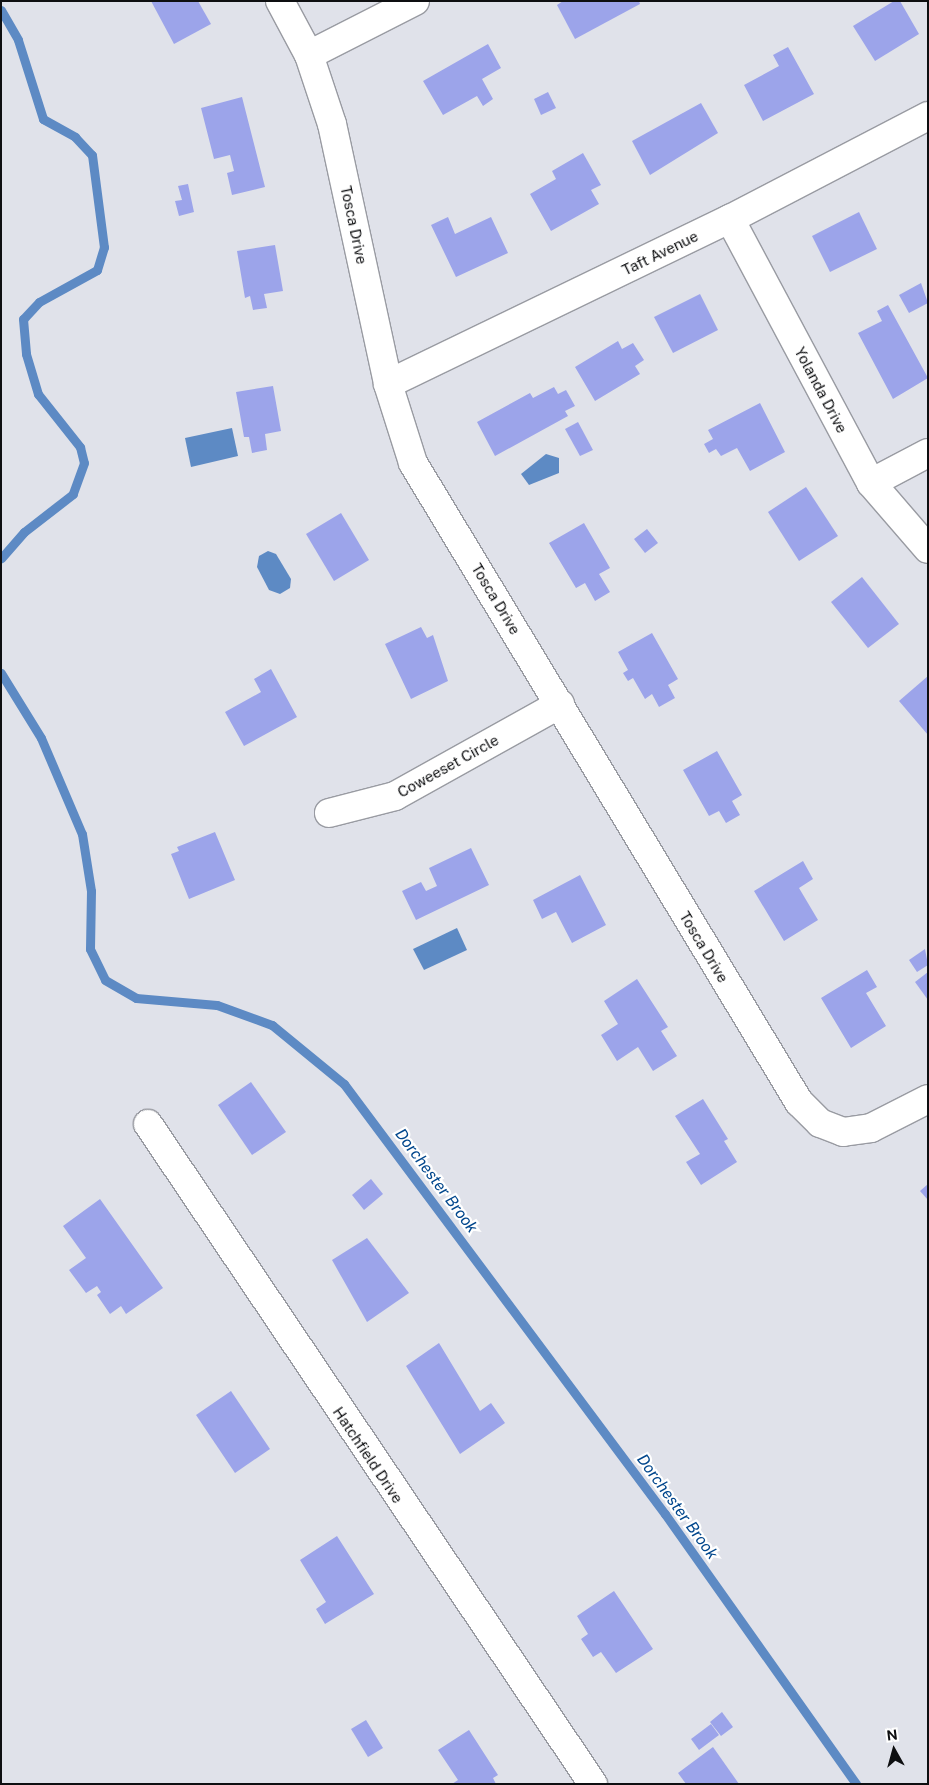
<!DOCTYPE html>
<style>
body{margin:0}
#map{position:relative;width:929px;height:1785px;overflow:hidden;background:#e0e2ea;font-family:"Public Sans",sans-serif}
div>[style]{position:absolute}
[style*='--x']{left:calc(var(--x)*1px);top:calc(var(--y)*1px);width:calc(var(--w)*1px);rotate:calc(var(--a)*1deg)}
.water>*{inset:0;background:#5d8ac4}
.stream>*{height:9px;margin:-4.5px;padding:0 4.5px;transform-origin:4.5px;border-radius:4.5px;background:#5d8ac4}
.building>*{inset:0;background:#9ca4ea}
.roads{filter:drop-shadow(1px 0 #999ba2) drop-shadow(-1px 0 #999ba2) drop-shadow(0 1px #999ba2) drop-shadow(0 -1px #999ba2)}
.minor>*{height:28px;margin:-14px;padding:0 14px;transform-origin:14px;border-radius:14px;background:#fff}
span{translate:-50% -50%;white-space:nowrap;text-align:center;line-height:1.15;-webkit-text-stroke:4.5px #fff;paint-order:stroke}
.street-label{font-size:15px;color:#0e0f11}
.water-label{font-size:16px;color:#01468c;font-style:italic}
.frame{position:absolute;inset:0;border:2px solid #0e0f11;pointer-events:none}
.north{position:absolute;left:869px;top:1725px;width:50px;height:50px;-webkit-text-stroke:4px #fff;paint-order:stroke;rotate:353deg;font-size:14px;font-weight:700;line-height:20px;text-align:center;color:#0e0f11}
.north::after{content:'';display:block;margin:auto;width:18px;height:22px;background:#0e0f11;clip-path:polygon(50% 0,100% 100%,50% 72%,0 100%)}
</style>
<div id="map">
<div class="water">
<i style="clip-path:polygon(232px 428px,238px 456px,191px 467px,185px 438px)"></i>
<i style="clip-path:polygon(546px 454px,559px 458px,559px 473px,529px 485px,521px 474px)"></i>
<i style="clip-path:polygon(268px 551px,276px 554px,291px 579px,290px 588px,280px 594px,269px 590px,257px 567px,259px 556px)"></i>
<i style="clip-path:polygon(457px 928px,467px 950px,424px 970px,413px 949px)"></i>
</div>
<div class="stream">
<i style="--x:1;--y:10;--w:34;--a:60"></i>
<i style="--x:18;--y:40;--w:83;--a:72.4"></i>
<i style="--x:43;--y:119;--w:37;--a:29"></i>
<i style="--x:75;--y:137;--w:25;--a:47"></i>
<i style="--x:92;--y:155;--w:93;--a:82.6"></i>
<i style="--x:104;--y:247;--w:24;--a:107"></i>
<i style="--x:97;--y:270;--w:66;--a:151.1"></i>
<i style="--x:39;--y:302;--w:23;--a:133"></i>
<i style="--x:23;--y:319;--w:35;--a:85"></i>
<i style="--x:26;--y:354;--w:42;--a:73.3"></i>
<i style="--x:38;--y:394;--w:68;--a:51.6"></i>
<i style="--x:80;--y:447;--w:16;--a:76"></i>
<i style="--x:84;--y:463;--w:33;--a:110"></i>
<i style="--x:73;--y:494;--w:62;--a:142.2"></i>
<i style="--x:24;--y:532;--w:35;--a:131"></i>
<i style="--x:1;--y:673;--w:76;--a:58.4"></i>
<i style="--x:41;--y:738;--w:104;--a:66.9"></i>
<i style="--x:82;--y:834;--w:58;--a:81"></i>
<i style="--x:91;--y:891;--w:58;--a:91"></i>
<i style="--x:90;--y:949;--w:34;--a:64"></i>
<i style="--x:105;--y:980;--w:36;--a:30"></i>
<i style="--x:136;--y:998;--w:81;--a:4.9"></i>
<i style="--x:217;--y:1005;--w:59;--a:20"></i>
<i style="--x:272;--y:1025;--w:93;--a:39.3"></i>
<i style="--x:344;--y:1084;--w:537;--a:53.26"></i>
<i style="--x:665;--y:1514;--w:331;--a:54.7"></i>
</div>
<div class="building">
<i style="clip-path:polygon(151px 1px,198px 1px,211px 24px,174px 44px)"></i>
<i style="clip-path:polygon(563px 1px,639px 1px,640px 4px,575px 39px,557px 5px)"></i>
<i style="clip-path:polygon(894px 1px,900px 1px,919px 34px,875px 61px,853px 26px)"></i>
<i style="clip-path:polygon(488px 44px,501px 68px,482px 79px,493px 99px,483px 106px,477px 96px,443px 115px,423px 81px)"></i>
<i style="clip-path:polygon(788px 47px,814px 94px,763px 121px,744px 85px,779px 66px,773px 55px)"></i>
<i style="clip-path:polygon(548px 92px,556px 108px,541px 115px,534px 99px)"></i>
<i style="clip-path:polygon(242px 97px,265px 187px,232px 195px,227px 173px,234px 171px,230px 155px,214px 159px,201px 108px)"></i>
<i style="clip-path:polygon(701px 103px,718px 133px,650px 175px,632px 141px)"></i>
<i style="clip-path:polygon(583px 153px,601px 185px,591px 190px,599px 204px,551px 231px,530px 194px,556px 179px,552px 171px)"></i>
<i style="clip-path:polygon(188px 184px,194px 212px,179px 216px,175px 201px,182px 200px,178px 186px)"></i>
<i style="clip-path:polygon(859px 212px,877px 249px,830px 272px,812px 236px)"></i>
<i style="clip-path:polygon(448px 217px,455px 234px,491px 217px,508px 253px,456px 277px,431px 225px)"></i>
<i style="clip-path:polygon(275px 245px,283px 291px,264px 294px,267px 308px,253px 310px,250px 296px,245px 298px,237px 251px)"></i>
<i style="clip-path:polygon(921px 283px,928px 303px,909px 313px,899px 295px)"></i>
<i style="clip-path:polygon(700px 294px,718px 330px,673px 353px,654px 317px)"></i>
<i style="clip-path:polygon(888px 305px,928px 378px,893px 399px,858px 333px,882px 321px,877px 311px)"></i>
<i style="clip-path:polygon(618px 341px,622px 349px,633px 343px,644px 360px,635px 366px,640px 374px,595px 401px,575px 367px)"></i>
<i style="clip-path:polygon(273px 386px,281px 431px,265px 434px,267px 450px,252px 453px,249px 437px,244px 437px,236px 392px)"></i>
<i style="clip-path:polygon(554px 387px,558px 394px,566px 390px,575px 406px,565px 411px,568px 416px,495px 456px,477px 422px,530px 393px,533px 398px)"></i>
<i style="clip-path:polygon(760px 403px,785px 452px,750px 471px,737px 448px,721px 456px,716px 449px,709px 453px,704px 444px,713px 439px,708px 430px)"></i>
<i style="clip-path:polygon(578px 422px,593px 450px,580px 456px,565px 429px)"></i>
<i style="clip-path:polygon(806px 487px,838px 536px,799px 561px,768px 512px)"></i>
<i style="clip-path:polygon(341px 513px,369px 560px,334px 581px,306px 534px)"></i>
<i style="clip-path:polygon(584px 523px,610px 568px,599px 574px,610px 592px,595px 601px,585px 583px,576px 588px,549px 543px)"></i>
<i style="clip-path:polygon(647px 529px,658px 543px,645px 553px,634px 539px)"></i>
<i style="clip-path:polygon(862px 577px,899px 624px,868px 648px,831px 602px)"></i>
<i style="clip-path:polygon(421px 627px,427px 638px,433px 635px,448px 681px,411px 699px,385px 644px)"></i>
<i style="clip-path:polygon(652px 633px,678px 679px,668px 685px,675px 698px,659px 707px,652px 694px,645px 699px,633px 678px,628px 681px,623px 673px,628px 670px,618px 652px)"></i>
<i style="clip-path:polygon(271px 669px,297px 717px,244px 746px,225px 712px,261px 692px,254px 679px)"></i>
<i style="clip-path:polygon(928px 676px,928px 735px,899px 701px)"></i>
<i style="clip-path:polygon(717px 751px,742px 795px,732px 801px,740px 815px,726px 823px,719px 811px,709px 816px,683px 770px)"></i>
<i style="clip-path:polygon(215px 832px,235px 880px,189px 899px,171px 854px,179px 851px,177px 847px)"></i>
<i style="clip-path:polygon(471px 848px,489px 885px,416px 920px,402px 891px,421px 882px,426px 891px,437px 886px,429px 868px)"></i>
<i style="clip-path:polygon(803px 861px,813px 879px,799px 888px,818px 920px,784px 941px,754px 891px)"></i>
<i style="clip-path:polygon(580px 875px,606px 925px,572px 943px,556px 912px,542px 919px,533px 900px)"></i>
<i style="clip-path:polygon(925px 949px,928px 965px,917px 972px,909px 960px)"></i>
<i style="clip-path:polygon(867px 970px,877px 987px,866px 993px,886px 1026px,851px 1048px,821px 998px)"></i>
<i style="clip-path:polygon(928px 972px,928px 1000px,915px 982px)"></i>
<i style="clip-path:polygon(637px 979px,668px 1027px,661px 1031px,677px 1056px,653px 1071px,638px 1047px,617px 1061px,601px 1035px,618px 1024px,604px 1001px)"></i>
<i style="clip-path:polygon(251px 1082px,286px 1132px,252px 1155px,218px 1105px)"></i>
<i style="clip-path:polygon(703px 1099px,728px 1139px,724px 1141px,737px 1162px,701px 1185px,686px 1162px,700px 1154px,675px 1116px)"></i>
<i style="clip-path:polygon(371px 1179px,383px 1194px,364px 1210px,352px 1195px)"></i>
<i style="clip-path:polygon(928px 1184px,928px 1200px,920px 1191px)"></i>
<i style="clip-path:polygon(100px 1199px,163px 1288px,126px 1314px,121px 1306px,110px 1314px,97px 1295px,101px 1292px,97px 1286px,86px 1293px,69px 1270px,86px 1258px,63px 1226px)"></i>
<i style="clip-path:polygon(367px 1238px,409px 1293px,367px 1322px,332px 1260px)"></i>
<i style="clip-path:polygon(439px 1343px,480px 1411px,491px 1403px,505px 1423px,460px 1454px,406px 1366px)"></i>
<i style="clip-path:polygon(231px 1391px,270px 1449px,235px 1473px,196px 1415px)"></i>
<i style="clip-path:polygon(337px 1536px,374px 1594px,325px 1624px,316px 1609px,326px 1602px,300px 1560px)"></i>
<i style="clip-path:polygon(614px 1591px,653px 1649px,616px 1673px,601px 1652px,593px 1657px,581px 1639px,588px 1634px,577px 1616px)"></i>
<i style="clip-path:polygon(722px 1712px,733px 1727px,721px 1736px,710px 1722px)"></i>
<i style="clip-path:polygon(366px 1720px,383px 1748px,368px 1757px,351px 1729px)"></i>
<i style="clip-path:polygon(711px 1724px,719px 1735px,699px 1750px,691px 1739px)"></i>
<i style="clip-path:polygon(469px 1730px,498px 1775px,493px 1778px,496px 1784px,452px 1784px,458px 1780px,438px 1750px)"></i>
<i style="clip-path:polygon(713px 1747px,739px 1784px,686px 1784px,678px 1773px)"></i>
</div>
<div class="roads">
<div class="minor">
<i style="--x:280;--y:1;--w:61;--a:61.8"></i>
<i style="--x:309;--y:55;--w:73;--a:71.6"></i>
<i style="--x:332;--y:124;--w:266;--a:77.8"></i>
<i style="--x:388;--y:384;--w:83;--a:72.4"></i>
<i style="--x:413;--y:463;--w:747;--a:58.87"></i>
<i style="--x:799;--y:1102;--w:30;--a:45"></i>
<i style="--x:820;--y:1123;--w:25;--a:21"></i>
<i style="--x:843;--y:1132;--w:28;--a:-8"></i>
<i style="--x:871;--y:1128;--w:64;--a:-27"></i>
<i style="--x:309;--y:55;--w:119;--a:-27"></i>
<i style="--x:730;--y:219;--w:299;--a:61.9"></i>
<i style="--x:871;--y:483;--w:87;--a:49.2"></i>
<i style="--x:388;--y:384;--w:380;--a:-25.8"></i>
<i style="--x:730;--y:219;--w:223;--a:-27.5"></i>
<i style="--x:871;--y:483;--w:64;--a:-27.8"></i>
<i style="--x:329;--y:813;--w:68;--a:-14.4"></i>
<i style="--x:395;--y:796;--w:189;--a:-29.1"></i>
<i style="--x:148;--y:1124;--w:796;--a:56.01"></i>
</div>
</div>
<div class="street-label">
<span style="left:354px;top:225px;rotate:78deg">Tosca Drive</span>
<span style="left:660px;top:253px;rotate:-26deg">Taft Avenue</span>
<span style="left:821px;top:390px;rotate:62deg">Yolanda Drive</span>
<span style="left:496px;top:599px;rotate:59deg">Tosca Drive</span>
<span style="left:448px;top:766px;rotate:-29deg">Coweeset Circle</span>
<span style="left:704px;top:947px;rotate:59deg">Tosca Drive</span>
<span style="left:368px;top:1455px;rotate:56deg">Hatchfield Drive</span>
</div>
<div class="water-label">
<span style="left:436px;top:1181px;rotate:53deg">Dorchester Brook</span>
<span style="left:677px;top:1507px;rotate:54deg">Dorchester Brook</span>
</div>
<div class="frame"></div>
<div class="north">N</div>
</div>
